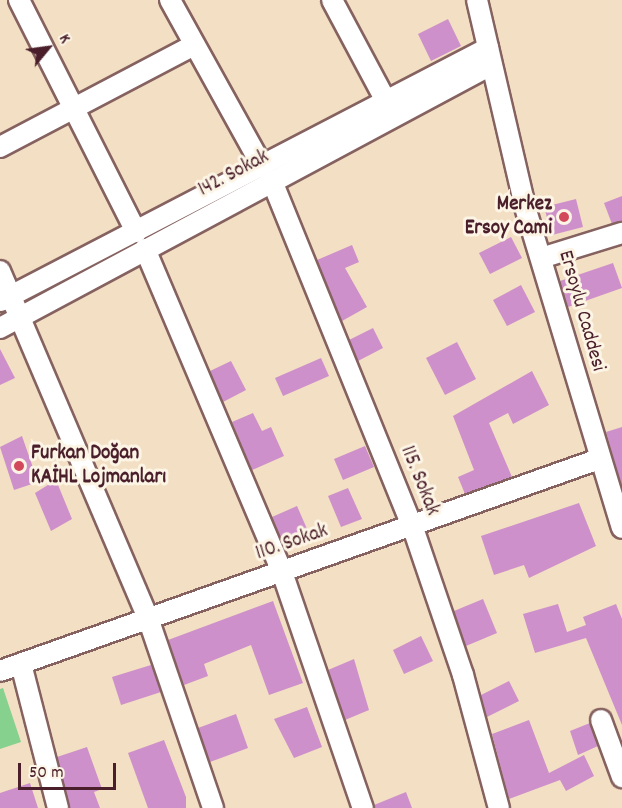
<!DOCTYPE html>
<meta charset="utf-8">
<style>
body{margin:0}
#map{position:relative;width:622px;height:808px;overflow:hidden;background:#f3dfc3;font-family:Dekko,sans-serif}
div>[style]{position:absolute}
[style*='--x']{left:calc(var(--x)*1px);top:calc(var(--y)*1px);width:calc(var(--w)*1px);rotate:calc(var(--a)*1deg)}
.green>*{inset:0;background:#87d18e}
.building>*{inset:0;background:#ce90ca}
.roads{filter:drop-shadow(2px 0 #856260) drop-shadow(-2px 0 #856260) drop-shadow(0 2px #856260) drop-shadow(0 -2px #856260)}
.minor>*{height:20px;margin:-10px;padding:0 10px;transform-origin:10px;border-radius:10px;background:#fff}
.dots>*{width:16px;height:16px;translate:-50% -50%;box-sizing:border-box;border:3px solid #fcf5e5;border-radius:50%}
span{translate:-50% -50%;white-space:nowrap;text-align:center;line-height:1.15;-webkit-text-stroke:6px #fcf5e5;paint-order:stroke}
.street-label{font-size:21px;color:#4a1f2b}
.poi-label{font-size:21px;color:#4a1f2b;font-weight:700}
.right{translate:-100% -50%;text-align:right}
.left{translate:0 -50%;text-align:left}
.north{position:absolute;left:18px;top:18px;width:60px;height:60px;-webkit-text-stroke:4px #fcf5e5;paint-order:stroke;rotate:61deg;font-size:16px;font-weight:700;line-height:24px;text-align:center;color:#4a1f2b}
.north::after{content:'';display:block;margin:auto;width:21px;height:27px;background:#4a1f2b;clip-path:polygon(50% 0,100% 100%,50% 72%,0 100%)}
.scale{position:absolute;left:18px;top:763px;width:98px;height:27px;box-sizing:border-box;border:3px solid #4a1f2b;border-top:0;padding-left:8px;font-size:18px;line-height:21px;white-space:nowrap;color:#4a1f2b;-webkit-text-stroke:4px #fcf5e5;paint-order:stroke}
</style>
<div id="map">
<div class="green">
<i style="clip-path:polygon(3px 688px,21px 742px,0 749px,0 689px)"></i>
</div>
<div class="building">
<i style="clip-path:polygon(448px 19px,461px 46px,431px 61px,418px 34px)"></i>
<i style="clip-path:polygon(622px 196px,622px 221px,612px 224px,604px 203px)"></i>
<i style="clip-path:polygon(576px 199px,583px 227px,552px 235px,544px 207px)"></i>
<i style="clip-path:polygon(511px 237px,522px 258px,490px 274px,479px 253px)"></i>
<i style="clip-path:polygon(352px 245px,359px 262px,345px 268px,367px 307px,342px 321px,317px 260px)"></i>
<i style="clip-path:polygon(613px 263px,622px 288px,568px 307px,560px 281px)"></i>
<i style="clip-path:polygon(521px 285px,535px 312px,507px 326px,493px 300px)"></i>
<i style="clip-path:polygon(373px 328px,383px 348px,358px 361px,349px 340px)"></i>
<i style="clip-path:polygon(457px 342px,476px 379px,445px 395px,426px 358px)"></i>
<i style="clip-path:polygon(0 349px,15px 378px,0 385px)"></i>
<i style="clip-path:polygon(321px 358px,329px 376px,283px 396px,275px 378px)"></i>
<i style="clip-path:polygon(231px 361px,246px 390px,223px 402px,210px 371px)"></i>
<i style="clip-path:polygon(532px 371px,549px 405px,513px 424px,508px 413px,489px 423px,512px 477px,465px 494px,458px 477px,474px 470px,453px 416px)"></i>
<i style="clip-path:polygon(253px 413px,262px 431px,271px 427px,284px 456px,252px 470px,232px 422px)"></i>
<i style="clip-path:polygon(622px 427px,622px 487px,606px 432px)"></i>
<i style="clip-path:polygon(22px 436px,38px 482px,14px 490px,0 447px)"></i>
<i style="clip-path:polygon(365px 446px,374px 467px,343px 480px,334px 459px)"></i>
<i style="clip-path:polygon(56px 480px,72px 519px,51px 531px,35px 493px)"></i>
<i style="clip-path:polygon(348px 488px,362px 519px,341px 527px,328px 496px)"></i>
<i style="clip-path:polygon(579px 503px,596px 546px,529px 578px,524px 565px,494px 575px,481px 536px)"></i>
<i style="clip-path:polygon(297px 506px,311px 538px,285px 548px,272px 517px)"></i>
<i style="clip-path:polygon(483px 599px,497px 633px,466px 646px,454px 611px)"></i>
<i style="clip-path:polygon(273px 601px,303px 683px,269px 695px,251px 645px,204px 664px,208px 676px,184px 685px,168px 640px)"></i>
<i style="clip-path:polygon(558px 604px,567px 632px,586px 625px,583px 617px,616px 604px,622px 619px,622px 725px,586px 638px,535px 653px,523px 614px)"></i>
<i style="clip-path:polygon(421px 636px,433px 661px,404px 674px,393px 650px)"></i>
<i style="clip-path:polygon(354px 659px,369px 710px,345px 720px,328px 670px)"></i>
<i style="clip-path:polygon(151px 665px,161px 692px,121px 705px,112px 677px)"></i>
<i style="clip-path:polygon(509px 681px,519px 701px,487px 717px,481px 695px)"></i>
<i style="clip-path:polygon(307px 707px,322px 747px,294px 758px,274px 719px)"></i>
<i style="clip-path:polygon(236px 714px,248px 748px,210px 762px,198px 728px)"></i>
<i style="clip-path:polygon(529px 720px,549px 773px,584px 755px,594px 776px,566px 791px,560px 780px,509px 799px,492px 734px)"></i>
<i style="clip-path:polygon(590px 723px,598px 746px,578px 755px,570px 731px)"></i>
<i style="clip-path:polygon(164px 740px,186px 797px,186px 808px,148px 808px,128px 753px)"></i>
<i style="clip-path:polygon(87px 747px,102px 789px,94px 792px,100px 808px,70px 808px,57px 757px)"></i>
<i style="clip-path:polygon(30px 783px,38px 808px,0 808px,0 793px)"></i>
<i style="clip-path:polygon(406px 792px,412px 808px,375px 808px,374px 805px)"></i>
</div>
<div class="roads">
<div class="minor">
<i style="--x:19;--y:0;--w:260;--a:63.2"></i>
<i style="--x:170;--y:0;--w:192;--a:61"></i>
<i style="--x:332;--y:0;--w:117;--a:61.9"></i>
<i style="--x:477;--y:0;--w:212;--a:76.9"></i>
<i style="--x:525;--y:207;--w:335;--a:73.2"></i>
<i style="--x:0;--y:147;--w:219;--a:-27.7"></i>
<i style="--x:272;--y:181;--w:375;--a:67.9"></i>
<i style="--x:413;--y:528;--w:155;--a:71.2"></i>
<i style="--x:463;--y:675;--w:138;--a:74.9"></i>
<i style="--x:145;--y:249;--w:351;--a:67"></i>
<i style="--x:282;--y:572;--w:250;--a:71.1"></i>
<i style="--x:541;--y:258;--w:85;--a:-17.2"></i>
<i style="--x:0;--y:271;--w:377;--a:66.9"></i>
<i style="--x:148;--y:618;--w:201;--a:71.1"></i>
<i style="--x:1;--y:301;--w:549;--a:-27.45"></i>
<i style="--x:0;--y:328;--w:557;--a:-28.18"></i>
<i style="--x:21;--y:664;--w:149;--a:75.6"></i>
<i style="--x:0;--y:671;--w:635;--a:-19.49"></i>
<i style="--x:601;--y:720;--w:61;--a:69.8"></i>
</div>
</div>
<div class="dots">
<i style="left:564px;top:217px;background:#d1495b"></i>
<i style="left:19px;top:466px;background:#d1495b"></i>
</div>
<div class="street-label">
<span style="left:234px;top:174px;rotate:-28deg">142. Sokak</span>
<span style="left:581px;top:311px;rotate:74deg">Ersoylu Caddesi</span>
<span style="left:419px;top:481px;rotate:68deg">115. Sokak</span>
<span style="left:292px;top:543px;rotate:-19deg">110. Sokak</span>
</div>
<div class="poi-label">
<span class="right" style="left:552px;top:217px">Merkez<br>Ersoy Cami</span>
<span class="left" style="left:31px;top:466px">Furkan Doğan<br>KAİHL Lojmanları</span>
</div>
<div class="north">K</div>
<div class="scale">50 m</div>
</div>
